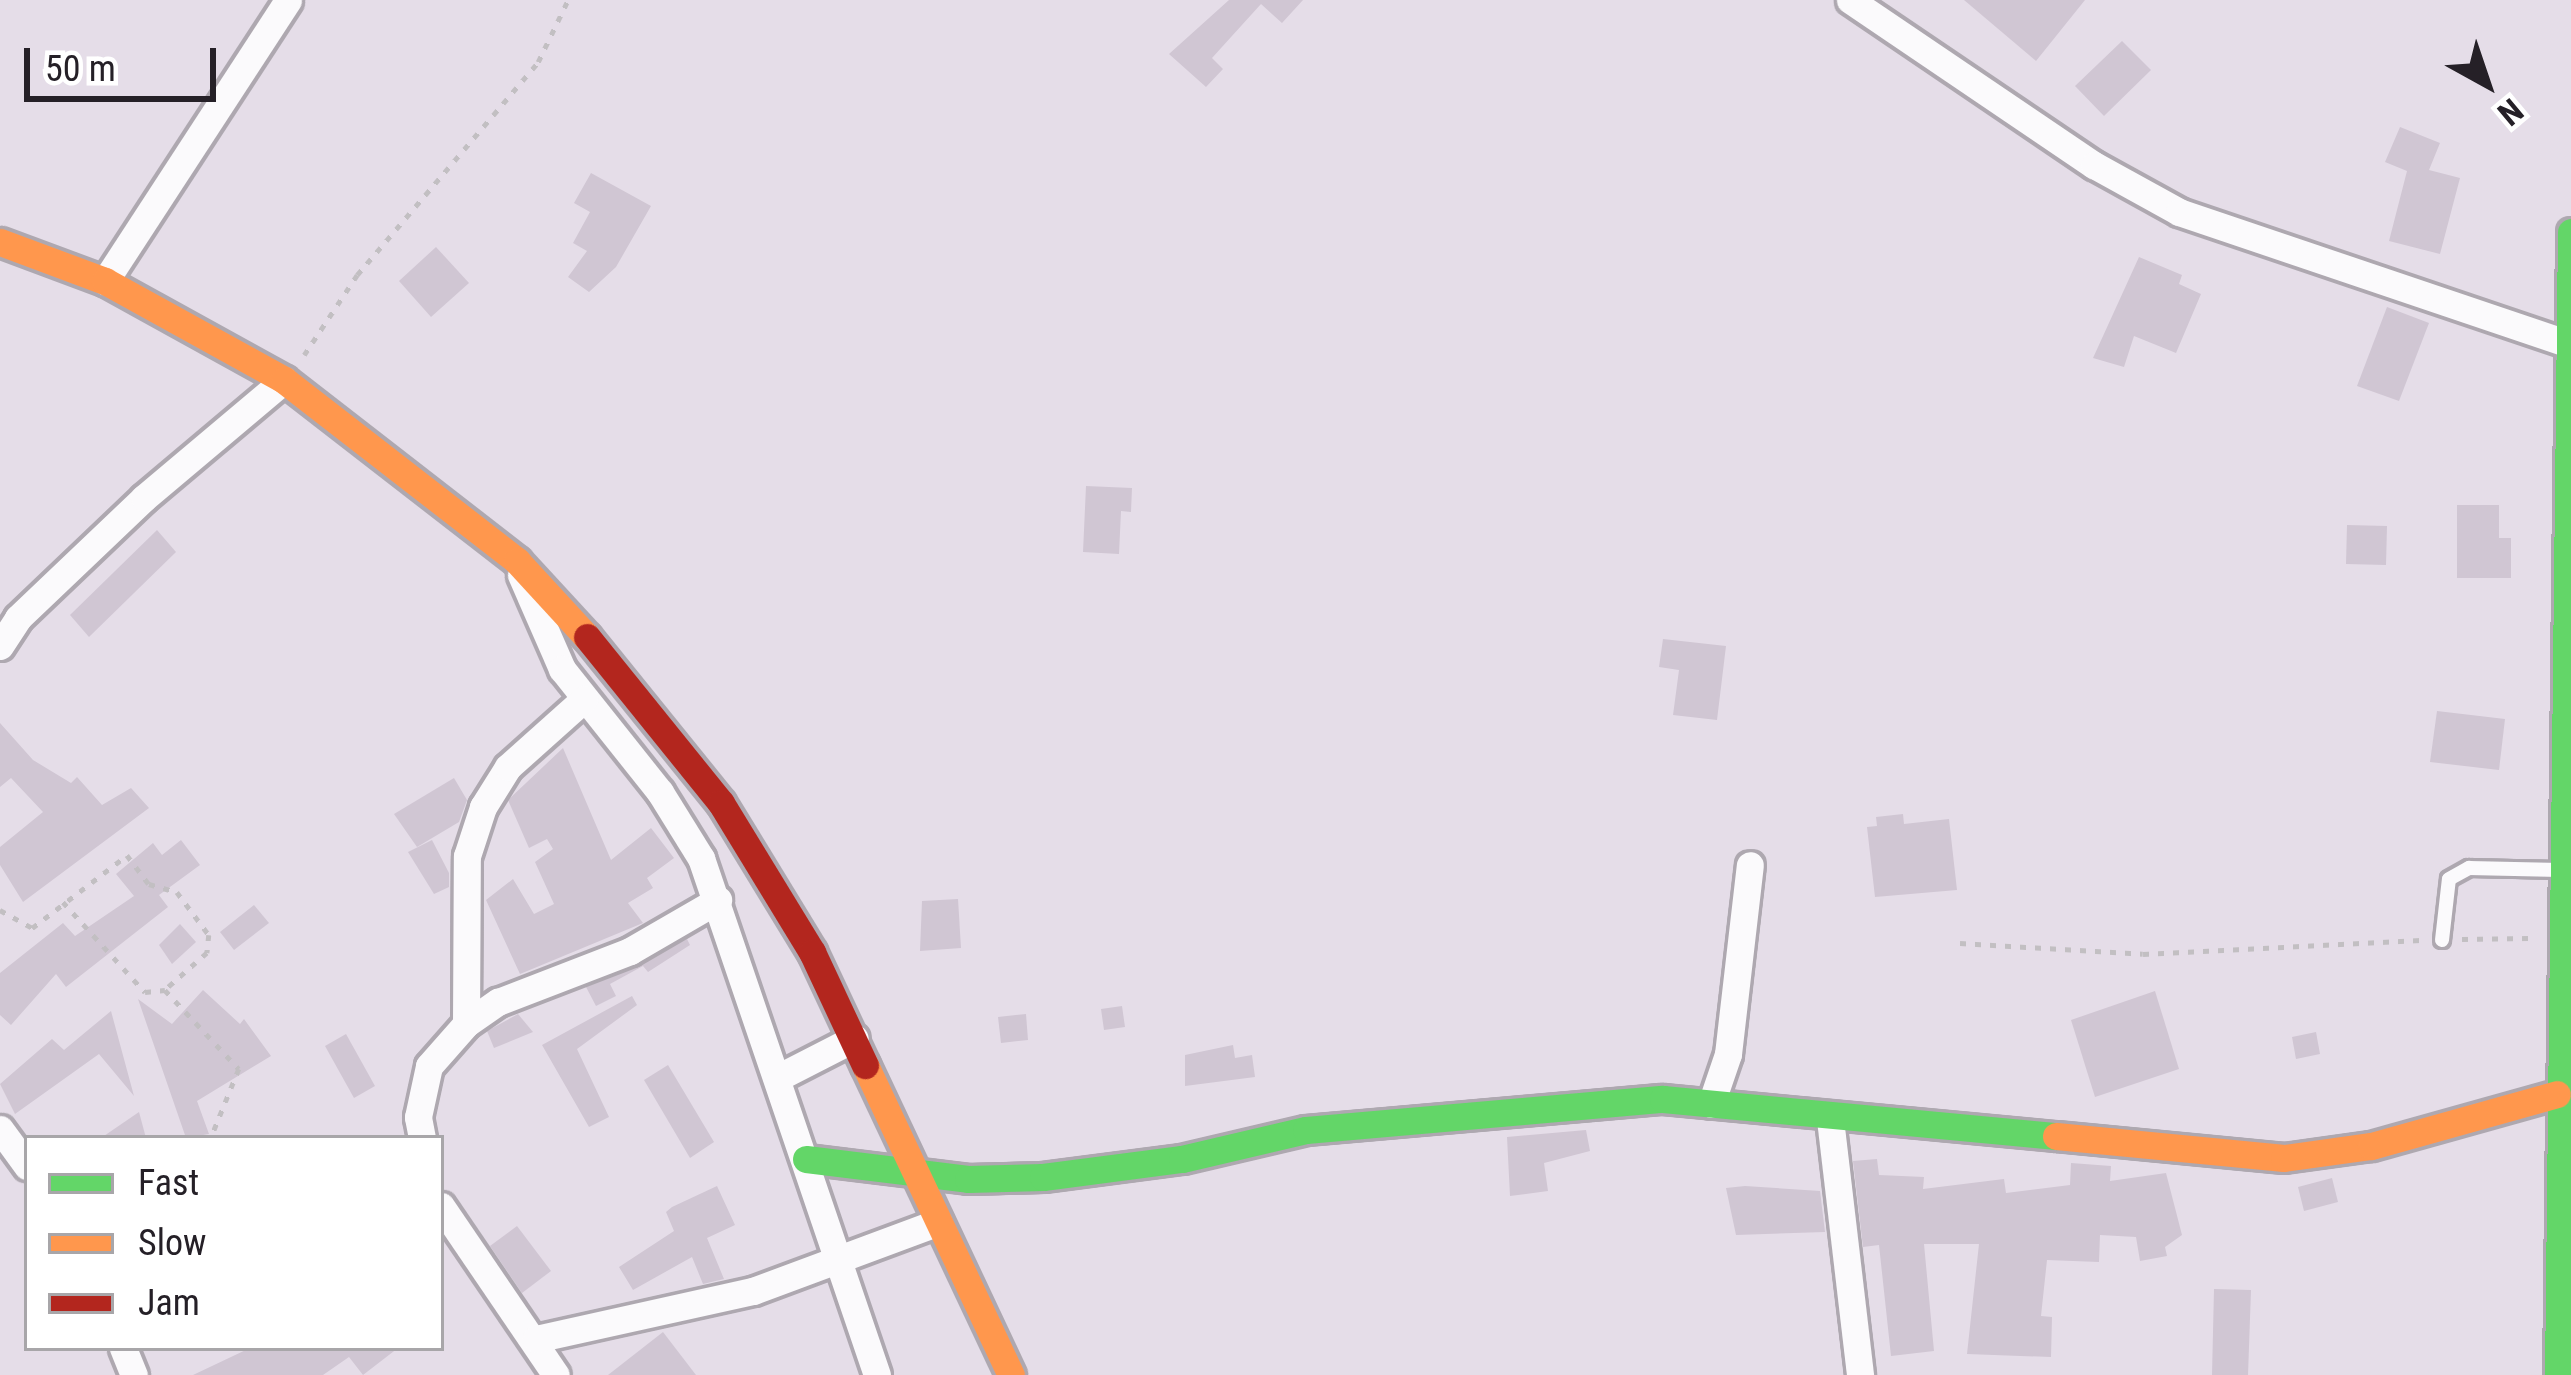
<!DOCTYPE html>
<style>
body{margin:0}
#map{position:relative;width:2571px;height:1375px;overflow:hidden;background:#e5dde8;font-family:"Roboto Condensed",sans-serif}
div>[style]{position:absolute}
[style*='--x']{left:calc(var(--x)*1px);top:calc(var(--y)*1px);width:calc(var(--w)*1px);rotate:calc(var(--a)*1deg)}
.building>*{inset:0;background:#d0c6d3}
.path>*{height:4.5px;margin-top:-2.25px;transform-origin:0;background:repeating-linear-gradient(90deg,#c2bfc2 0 6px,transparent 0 15px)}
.roads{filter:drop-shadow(3px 0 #aea8b0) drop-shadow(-3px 0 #aea8b0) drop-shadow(0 3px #aea8b0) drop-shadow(0 -3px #aea8b0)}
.lane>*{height:14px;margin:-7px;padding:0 7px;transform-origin:7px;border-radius:7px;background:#fbfafc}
.street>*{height:27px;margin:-13.5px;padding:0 13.5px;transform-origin:13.5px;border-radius:13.5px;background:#fbfafc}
.fast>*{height:27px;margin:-13.5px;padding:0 13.5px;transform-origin:13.5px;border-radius:13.5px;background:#63d668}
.slow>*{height:27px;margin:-13.5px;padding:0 13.5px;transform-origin:13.5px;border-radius:13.5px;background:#ff974d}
.jam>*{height:27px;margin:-13.5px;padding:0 13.5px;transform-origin:13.5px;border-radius:13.5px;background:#b3261e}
span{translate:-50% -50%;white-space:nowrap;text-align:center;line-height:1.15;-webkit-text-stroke:12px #fff;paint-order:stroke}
.legend{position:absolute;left:24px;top:1135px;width:420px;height:216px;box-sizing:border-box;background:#fff;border:3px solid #a8a6a9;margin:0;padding:15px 21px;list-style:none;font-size:36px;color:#252027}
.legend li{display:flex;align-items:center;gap:24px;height:60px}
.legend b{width:60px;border:3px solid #a8a6a9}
.north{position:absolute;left:2427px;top:24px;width:120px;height:120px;-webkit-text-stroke:9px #fff;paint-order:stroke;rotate:140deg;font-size:33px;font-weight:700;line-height:48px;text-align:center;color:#252027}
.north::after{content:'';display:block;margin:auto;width:42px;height:54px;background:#252027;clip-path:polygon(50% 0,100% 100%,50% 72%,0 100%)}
.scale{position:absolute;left:24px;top:48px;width:192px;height:54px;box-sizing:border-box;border:6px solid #252027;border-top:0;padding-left:15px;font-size:36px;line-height:42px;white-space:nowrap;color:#252027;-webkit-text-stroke:9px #fff;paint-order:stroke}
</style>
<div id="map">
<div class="building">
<i style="clip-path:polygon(1229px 0,1303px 0,1282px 23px,1261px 4px,1212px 58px,1223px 69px,1206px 87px,1169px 54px)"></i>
<i style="clip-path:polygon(1964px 0,2085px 0,2036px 61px)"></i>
<i style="clip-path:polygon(2122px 41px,2151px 70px,2104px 116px,2075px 86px)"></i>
<i style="clip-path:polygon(2400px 127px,2440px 143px,2429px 170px,2460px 178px,2440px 254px,2389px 241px,2407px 171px,2385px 162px)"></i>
<i style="clip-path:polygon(591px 173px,651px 206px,616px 267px,589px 292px,568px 277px,587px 251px,573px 243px,590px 212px,574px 203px)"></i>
<i style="clip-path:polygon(436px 247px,469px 283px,431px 317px,399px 281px)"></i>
<i style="clip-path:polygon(2139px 257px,2182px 275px,2179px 284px,2201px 294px,2176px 353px,2134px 336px,2124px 367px,2093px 358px)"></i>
<i style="clip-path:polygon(2387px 307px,2429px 323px,2399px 401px,2357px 386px)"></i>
<i style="clip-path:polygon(1086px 486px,1132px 488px,1131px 512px,1121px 511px,1119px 554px,1083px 552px)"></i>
<i style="clip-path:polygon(2457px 505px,2499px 505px,2499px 538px,2511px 538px,2511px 578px,2457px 578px)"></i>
<i style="clip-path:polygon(2347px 525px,2387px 526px,2386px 565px,2346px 564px)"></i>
<i style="clip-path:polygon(157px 530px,176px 552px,89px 637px,70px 615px)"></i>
<i style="clip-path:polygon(1663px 639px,1726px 646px,1717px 720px,1673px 715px,1679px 670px,1659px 667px)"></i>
<i style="clip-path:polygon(2437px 711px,2505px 719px,2499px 770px,2430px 762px)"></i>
<i style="clip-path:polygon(0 723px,33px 760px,71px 783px,77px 777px,102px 805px,131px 788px,149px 808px,23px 902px,0 865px,0 847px,43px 812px,11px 778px,0 787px)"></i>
<i style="clip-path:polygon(563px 748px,611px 860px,651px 828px,674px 858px,647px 878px,653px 888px,628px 903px,643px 923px,520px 974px,486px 900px,513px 879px,534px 914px,554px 904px,535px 862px,553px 849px,547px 839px,529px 848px,508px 800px)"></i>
<i style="clip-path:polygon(454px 778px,467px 800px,459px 822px,417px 847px,394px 814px)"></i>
<i style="clip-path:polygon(1903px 814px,1904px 824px,1949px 819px,1957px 890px,1875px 897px,1867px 827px,1877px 826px,1876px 817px)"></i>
<i style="clip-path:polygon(181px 840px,200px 865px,159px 895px,168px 907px,66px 987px,56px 974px,11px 1025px,0 1015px,0 973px,63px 923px,75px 936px,134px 896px,116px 874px,153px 843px,162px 855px)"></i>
<i style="clip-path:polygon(432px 840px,449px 873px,449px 887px,434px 894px,408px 852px)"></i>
<i style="clip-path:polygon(958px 899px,961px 948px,920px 951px,922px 901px)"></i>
<i style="clip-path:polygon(254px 905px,269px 923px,234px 950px,220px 932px)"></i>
<i style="clip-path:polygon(180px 924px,196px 942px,172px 964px,159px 945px)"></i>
<i style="clip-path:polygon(687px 939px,690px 945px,648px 972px,643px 966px,610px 984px,616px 996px,596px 1006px,586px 987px)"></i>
<i style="clip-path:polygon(203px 990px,240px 1024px,244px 1019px,271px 1056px,197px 1101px,209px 1134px,186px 1138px,138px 999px,172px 1024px)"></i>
<i style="clip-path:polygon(2155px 991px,2179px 1069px,2095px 1097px,2071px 1020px)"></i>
<i style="clip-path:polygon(632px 996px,637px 1005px,577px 1049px,609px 1117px,589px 1127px,542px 1045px)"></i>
<i style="clip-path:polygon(1122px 1006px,1125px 1027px,1104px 1030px,1101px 1009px)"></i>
<i style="clip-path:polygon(111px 1011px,134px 1096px,99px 1054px,15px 1114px,0 1084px,52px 1039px,64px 1050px)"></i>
<i style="clip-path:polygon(518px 1014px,533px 1032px,494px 1048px,487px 1031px)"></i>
<i style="clip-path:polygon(1026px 1014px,1028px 1040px,1001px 1043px,998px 1017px)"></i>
<i style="clip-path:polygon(2316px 1032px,2320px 1054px,2296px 1059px,2292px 1037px)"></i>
<i style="clip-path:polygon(346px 1034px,375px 1086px,354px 1098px,325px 1046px)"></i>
<i style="clip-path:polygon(1233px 1045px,1235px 1058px,1252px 1055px,1255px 1077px,1185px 1086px,1185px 1055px)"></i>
<i style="clip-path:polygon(668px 1065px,714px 1142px,690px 1158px,644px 1080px)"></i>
<i style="clip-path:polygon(139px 1112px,146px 1138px,101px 1138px)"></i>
<i style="clip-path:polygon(1586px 1130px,1590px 1151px,1544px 1163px,1548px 1191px,1510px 1196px,1507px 1137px)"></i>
<i style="clip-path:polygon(1877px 1159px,1879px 1175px,1924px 1177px,1923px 1189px,2004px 1179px,2006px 1193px,2070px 1185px,2071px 1163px,2111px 1166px,2110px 1181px,2166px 1173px,2182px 1235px,2165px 1247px,2167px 1256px,2140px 1261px,2136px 1237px,2100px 1235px,2099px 1262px,2047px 1260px,2041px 1316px,2052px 1317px,2051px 1357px,1967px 1354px,1979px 1244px,1924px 1244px,1934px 1351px,1891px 1356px,1879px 1245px,1863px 1247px,1853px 1161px)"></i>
<i style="clip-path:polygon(2332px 1178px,2338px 1202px,2304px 1211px,2298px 1187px)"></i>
<i style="clip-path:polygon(717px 1186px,735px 1225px,707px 1238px,724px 1279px,703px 1284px,692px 1257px,633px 1290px,619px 1267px,674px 1231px,666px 1212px,672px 1207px)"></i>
<i style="clip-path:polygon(1745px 1186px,1820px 1191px,1825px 1232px,1736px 1235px,1726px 1188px)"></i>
<i style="clip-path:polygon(517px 1226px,551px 1271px,522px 1293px,490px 1246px)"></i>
<i style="clip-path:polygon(2214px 1289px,2251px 1290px,2248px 1375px,2212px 1375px)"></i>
<i style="clip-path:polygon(663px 1332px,696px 1375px,608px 1375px)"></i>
<i style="clip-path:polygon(250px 1348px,398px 1348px,363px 1375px,349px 1357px,323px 1375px,193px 1375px)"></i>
</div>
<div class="path">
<i style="--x:304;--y:355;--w:96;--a:-56.5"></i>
<i style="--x:357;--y:275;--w:280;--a:-49.6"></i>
<i style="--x:538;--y:62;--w:69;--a:-64.2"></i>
<i style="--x:63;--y:902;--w:122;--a:47.7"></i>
<i style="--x:145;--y:992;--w:20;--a:-6"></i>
<i style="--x:0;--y:910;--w:37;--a:29"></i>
<i style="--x:32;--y:928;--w:120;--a:-37.5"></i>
<i style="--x:127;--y:855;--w:36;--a:53"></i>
<i style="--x:149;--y:884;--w:29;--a:16"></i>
<i style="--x:177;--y:892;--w:54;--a:53.3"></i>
<i style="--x:209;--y:935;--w:18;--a:96"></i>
<i style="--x:207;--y:953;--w:56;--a:138.6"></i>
<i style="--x:165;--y:990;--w:108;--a:46.9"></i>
<i style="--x:239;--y:1069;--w:74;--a:112.1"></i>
<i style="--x:2462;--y:939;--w:67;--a:-0.9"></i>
<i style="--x:1960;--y:943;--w:183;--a:3.4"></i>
<i style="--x:2143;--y:954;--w:278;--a:-2.9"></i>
</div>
<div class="roads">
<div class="lane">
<i style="--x:2442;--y:940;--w:61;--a:-83.5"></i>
<i style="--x:2449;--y:879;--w:23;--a:-29"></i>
<i style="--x:2469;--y:868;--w:91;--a:1.3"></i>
</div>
<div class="street">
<i style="--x:1850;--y:0;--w:295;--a:34.1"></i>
<i style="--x:2094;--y:165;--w:97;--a:28.9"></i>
<i style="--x:2179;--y:212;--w:414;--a:18.7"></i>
<i style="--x:105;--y:281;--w:335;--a:-56.9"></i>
<i style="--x:521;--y:575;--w:103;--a:66.4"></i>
<i style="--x:562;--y:669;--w:157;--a:51.5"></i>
<i style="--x:660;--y:792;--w:78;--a:58.2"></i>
<i style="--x:701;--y:858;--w:546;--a:71.2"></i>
<i style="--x:0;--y:646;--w:33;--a:-57"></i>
<i style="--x:18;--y:618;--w:174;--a:-43.6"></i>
<i style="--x:144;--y:498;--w:183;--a:-40.1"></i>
<i style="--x:466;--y:1024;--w:168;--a:-89.7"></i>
<i style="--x:467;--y:856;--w:52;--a:-71.9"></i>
<i style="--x:483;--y:807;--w:47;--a:-58"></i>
<i style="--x:508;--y:767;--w:102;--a:-41.8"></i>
<i style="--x:779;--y:1077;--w:85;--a:-27.2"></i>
<i style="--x:1711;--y:1104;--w:53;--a:-71.2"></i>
<i style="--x:1728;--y:1054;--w:190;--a:-83.4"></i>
<i style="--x:1830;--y:1119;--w:258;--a:83.3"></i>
<i style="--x:0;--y:1129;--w:46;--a:53.9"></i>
<i style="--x:422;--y:1138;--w:21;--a:-101"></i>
<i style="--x:418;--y:1117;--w:52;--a:-77.8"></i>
<i style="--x:429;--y:1066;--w:56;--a:-48.6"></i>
<i style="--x:466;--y:1024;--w:39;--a:-35"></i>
<i style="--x:498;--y:1002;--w:142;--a:-21.1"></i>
<i style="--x:630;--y:951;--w:102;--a:-30.1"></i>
<i style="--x:441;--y:1206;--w:204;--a:55.8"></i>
<i style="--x:536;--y:1339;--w:222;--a:-12.5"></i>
<i style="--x:753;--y:1291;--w:198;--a:-20.4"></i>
<i style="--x:123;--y:1348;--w:29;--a:68"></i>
</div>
<div class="fast">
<i style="--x:806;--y:1159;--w:163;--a:7"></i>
<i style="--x:968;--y:1179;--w:75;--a:-1.5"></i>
<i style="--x:1043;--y:1177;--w:140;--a:-7.4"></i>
<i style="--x:1182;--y:1159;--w:127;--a:-13.2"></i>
<i style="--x:1306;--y:1130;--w:358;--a:-5"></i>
<i style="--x:1663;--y:1099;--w:395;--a:5.4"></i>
<i style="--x:2558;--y:1375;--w:1143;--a:-89.35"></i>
</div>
<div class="slow">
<i style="--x:0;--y:242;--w:112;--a:20.4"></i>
<i style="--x:105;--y:281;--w:205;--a:28.9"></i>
<i style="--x:284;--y:380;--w:295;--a:37.8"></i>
<i style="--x:517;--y:561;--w:103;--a:47.4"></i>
<i style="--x:865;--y:1065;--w:343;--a:64.8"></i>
<i style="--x:2056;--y:1136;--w:229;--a:5.5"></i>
<i style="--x:2284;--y:1158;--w:88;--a:-7.9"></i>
<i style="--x:2371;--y:1146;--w:193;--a:-15.6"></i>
</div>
<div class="jam">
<i style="--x:587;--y:637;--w:213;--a:51.1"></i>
<i style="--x:721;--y:803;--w:175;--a:58.6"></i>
<i style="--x:812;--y:952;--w:125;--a:64.9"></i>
</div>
</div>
<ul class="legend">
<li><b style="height:15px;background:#63d668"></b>Fast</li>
<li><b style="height:15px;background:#ff974d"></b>Slow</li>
<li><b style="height:15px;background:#b3261e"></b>Jam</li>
</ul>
<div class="north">N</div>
<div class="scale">50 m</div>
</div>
